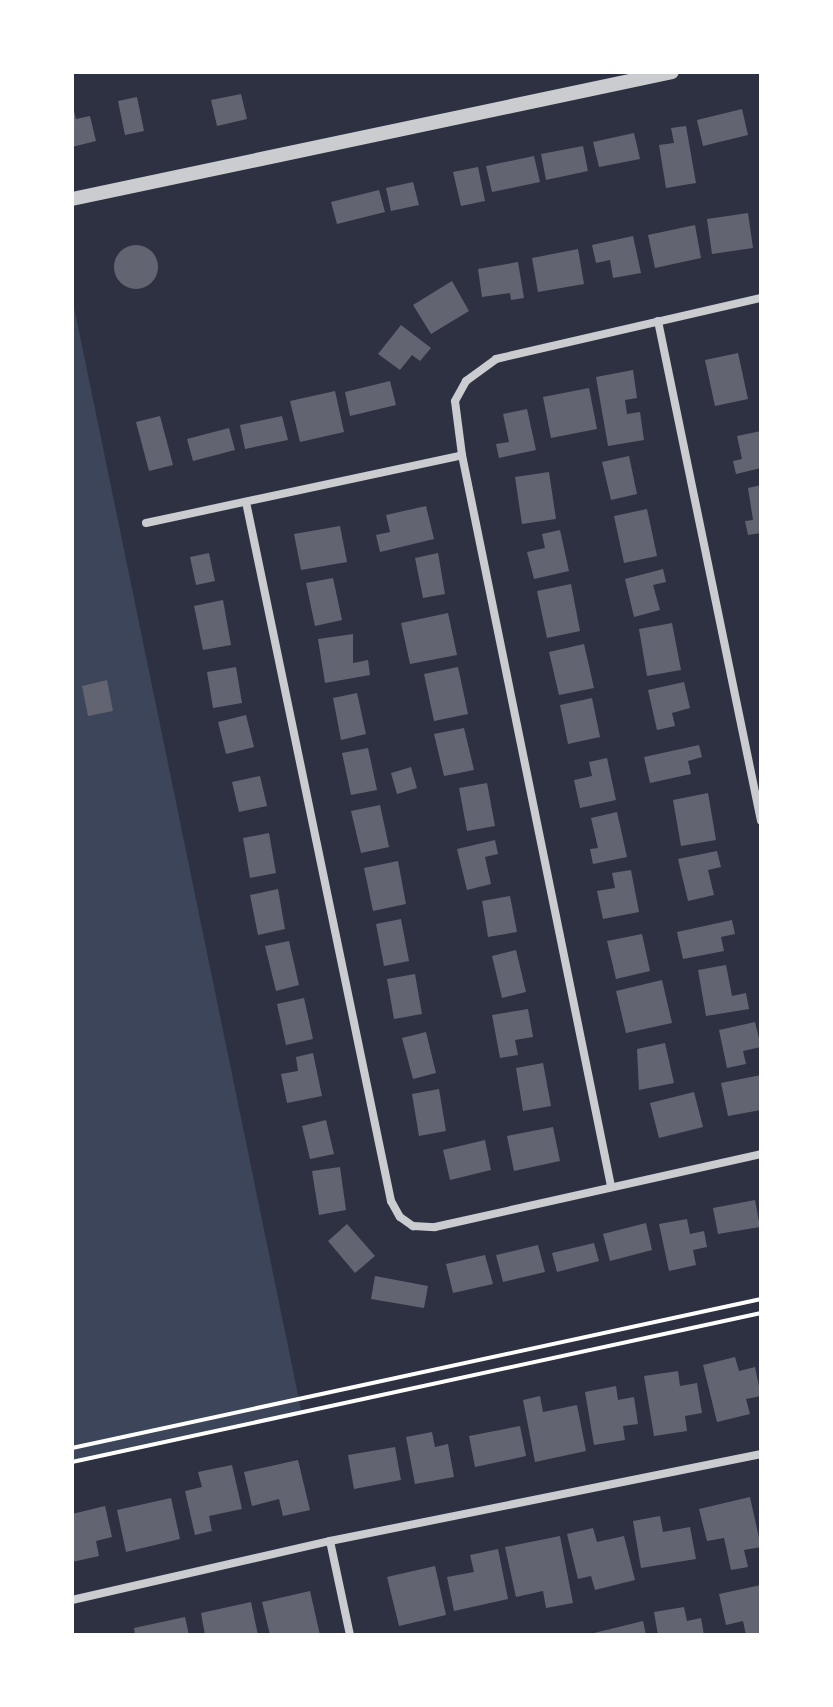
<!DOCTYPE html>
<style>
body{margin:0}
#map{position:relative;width:833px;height:1707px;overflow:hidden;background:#2d3142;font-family:"Public Sans",sans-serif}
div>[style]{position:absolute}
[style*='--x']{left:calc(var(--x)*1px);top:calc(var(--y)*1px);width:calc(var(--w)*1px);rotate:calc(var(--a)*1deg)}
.green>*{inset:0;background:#3c4559}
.building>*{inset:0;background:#626471}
.round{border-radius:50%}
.path>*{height:4px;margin:-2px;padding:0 2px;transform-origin:2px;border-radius:2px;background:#fff}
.minor>*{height:8px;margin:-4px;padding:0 4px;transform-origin:4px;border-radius:4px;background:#caccd0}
.tertiary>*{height:14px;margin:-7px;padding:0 7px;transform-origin:7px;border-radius:7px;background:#caccd0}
span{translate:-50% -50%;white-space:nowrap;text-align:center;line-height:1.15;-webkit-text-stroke:6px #fff;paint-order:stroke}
.frame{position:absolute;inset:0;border:74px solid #fff;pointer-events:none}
</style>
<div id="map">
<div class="green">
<i style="clip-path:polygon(72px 297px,302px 1414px,72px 1464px)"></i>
</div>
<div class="building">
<i style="clip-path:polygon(241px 94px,247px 119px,217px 126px,211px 100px)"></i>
<i style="clip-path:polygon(137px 97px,144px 131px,125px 135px,118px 101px)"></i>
<i style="clip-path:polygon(73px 107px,76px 119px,90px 116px,96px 141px,72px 147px)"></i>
<i style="clip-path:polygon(742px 109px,748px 135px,703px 146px,697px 120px)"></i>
<i style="clip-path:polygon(686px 126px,696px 183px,666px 188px,659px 145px,674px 143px,671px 128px)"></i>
<i style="clip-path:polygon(634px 133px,640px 159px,599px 167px,593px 142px)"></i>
<i style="clip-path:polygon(583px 146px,588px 171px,546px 180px,541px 154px)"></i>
<i style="clip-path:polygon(534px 156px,540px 182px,492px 192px,486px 166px)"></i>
<i style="clip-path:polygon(478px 167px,485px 201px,461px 206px,453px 172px)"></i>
<i style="clip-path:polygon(413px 182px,419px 205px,391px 211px,386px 188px)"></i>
<i style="clip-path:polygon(379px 190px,385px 212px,337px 224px,331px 202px)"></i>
<i style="clip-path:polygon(748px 213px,753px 248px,712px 254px,707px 219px)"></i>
<i style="clip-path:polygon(695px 225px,701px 258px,655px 268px,648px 235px)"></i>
<i style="clip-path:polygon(633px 236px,641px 273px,613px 278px,610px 260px,596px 263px,592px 245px)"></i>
<i class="round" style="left:114px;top:245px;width:44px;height:44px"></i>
<i style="clip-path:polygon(578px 249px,584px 284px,538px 292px,532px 258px)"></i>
<i style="clip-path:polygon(518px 262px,524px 298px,511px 300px,510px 293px,482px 297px,478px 269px)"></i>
<i style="clip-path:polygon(452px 281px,469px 311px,431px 334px,413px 305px)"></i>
<i style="clip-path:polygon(401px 325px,431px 348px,420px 361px,412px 355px,400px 370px,378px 354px)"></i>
<i style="clip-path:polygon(738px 353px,748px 399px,715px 406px,705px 360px)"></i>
<i style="clip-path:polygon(633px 370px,637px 398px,625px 400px,627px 414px,640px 412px,644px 440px,608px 446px,596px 377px)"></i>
<i style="clip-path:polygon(390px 381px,396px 405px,350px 416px,345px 392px)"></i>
<i style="clip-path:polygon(589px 388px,597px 429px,551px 438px,543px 397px)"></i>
<i style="clip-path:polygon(335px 391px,344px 432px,300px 442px,290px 401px)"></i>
<i style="clip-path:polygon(527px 409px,536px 450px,499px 458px,496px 444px,509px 442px,503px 414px)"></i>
<i style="clip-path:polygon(160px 416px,173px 465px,149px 471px,136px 422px)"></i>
<i style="clip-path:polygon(282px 416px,288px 440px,245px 449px,240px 425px)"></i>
<i style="clip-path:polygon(229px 428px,235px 450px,193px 461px,187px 439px)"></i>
<i style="clip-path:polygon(761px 431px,761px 468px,736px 474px,733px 461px,742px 459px,737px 436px)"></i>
<i style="clip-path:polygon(629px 456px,637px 494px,611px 500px,602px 462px)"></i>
<i style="clip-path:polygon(549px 472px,556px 519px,522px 524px,515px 477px)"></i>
<i style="clip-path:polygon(761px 485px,761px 533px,748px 535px,745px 521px,753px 520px,748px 488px)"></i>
<i style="clip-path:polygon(426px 506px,434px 539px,380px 552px,376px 535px,390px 532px,386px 515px)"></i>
<i style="clip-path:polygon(647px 509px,657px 556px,624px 563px,614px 516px)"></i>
<i style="clip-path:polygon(340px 526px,347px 562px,301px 570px,294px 534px)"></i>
<i style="clip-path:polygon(560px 530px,569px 571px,534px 579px,527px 552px,545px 548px,542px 534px)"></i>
<i style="clip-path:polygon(209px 553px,215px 581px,196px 585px,190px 557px)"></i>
<i style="clip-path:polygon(438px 553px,445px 594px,423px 598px,415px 558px)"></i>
<i style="clip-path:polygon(663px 569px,666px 582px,653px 585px,660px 610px,634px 617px,625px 579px)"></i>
<i style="clip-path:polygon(333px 578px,342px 620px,315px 626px,306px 583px)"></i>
<i style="clip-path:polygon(571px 584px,580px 631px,547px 638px,537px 591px)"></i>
<i style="clip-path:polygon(223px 600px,231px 645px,203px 650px,194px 606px)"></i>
<i style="clip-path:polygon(448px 613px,457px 655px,410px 664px,401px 623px)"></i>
<i style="clip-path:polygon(672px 623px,681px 670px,647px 676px,639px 629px)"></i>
<i style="clip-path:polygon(353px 634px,353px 663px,368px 660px,370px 675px,325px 683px,318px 639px)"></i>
<i style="clip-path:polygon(584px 644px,594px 688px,559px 695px,549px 652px)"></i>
<i style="clip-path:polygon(236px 667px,242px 703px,213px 708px,207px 672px)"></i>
<i style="clip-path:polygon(458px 667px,468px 714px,434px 721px,424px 674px)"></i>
<i style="clip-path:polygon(107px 680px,113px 711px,88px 716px,82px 686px)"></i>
<i style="clip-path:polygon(684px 682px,690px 708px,672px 713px,675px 726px,657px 730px,648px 690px)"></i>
<i style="clip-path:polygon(357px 693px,366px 734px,341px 740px,333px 698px)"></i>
<i style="clip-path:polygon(592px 698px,600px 737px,568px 744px,560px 705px)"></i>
<i style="clip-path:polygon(246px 715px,254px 747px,226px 754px,218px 722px)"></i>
<i style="clip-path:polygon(464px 728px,474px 770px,444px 776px,434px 734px)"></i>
<i style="clip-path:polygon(699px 745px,702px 757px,688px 761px,691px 774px,650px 783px,644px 757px)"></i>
<i style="clip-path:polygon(368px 748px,377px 790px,351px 795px,342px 753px)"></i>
<i style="clip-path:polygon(607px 758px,616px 800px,580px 808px,574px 780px,592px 776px,589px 762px)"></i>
<i style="clip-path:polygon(411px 767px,417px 788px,397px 794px,391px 773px)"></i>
<i style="clip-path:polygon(260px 776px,267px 806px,239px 812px,232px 782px)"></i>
<i style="clip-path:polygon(487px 783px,495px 826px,467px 831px,459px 788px)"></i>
<i style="clip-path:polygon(708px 793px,716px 840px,681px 846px,673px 800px)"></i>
<i style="clip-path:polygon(380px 805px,389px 847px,361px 853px,351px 811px)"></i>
<i style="clip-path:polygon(617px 812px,627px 857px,593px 864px,590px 849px,598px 848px,591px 818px)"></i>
<i style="clip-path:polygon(269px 833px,276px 873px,250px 878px,243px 838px)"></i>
<i style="clip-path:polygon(495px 840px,498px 854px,485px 857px,491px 884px,467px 890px,457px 849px)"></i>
<i style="clip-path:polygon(717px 851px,721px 867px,708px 870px,714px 895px,688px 901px,678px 859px)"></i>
<i style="clip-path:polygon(398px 861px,406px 904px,373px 911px,364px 868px)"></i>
<i style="clip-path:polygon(631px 870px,639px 912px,603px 919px,597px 891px,615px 888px,612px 873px)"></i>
<i style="clip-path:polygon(278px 889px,285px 929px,258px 935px,250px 895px)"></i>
<i style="clip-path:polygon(510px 896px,517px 932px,488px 937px,482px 901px)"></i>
<i style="clip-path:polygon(401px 919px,409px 961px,384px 966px,376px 924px)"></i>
<i style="clip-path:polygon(732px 920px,735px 934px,721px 937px,724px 951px,683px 959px,677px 932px)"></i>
<i style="clip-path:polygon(642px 934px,650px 971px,616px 979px,607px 941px)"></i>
<i style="clip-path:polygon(289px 941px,299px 985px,276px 991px,265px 946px)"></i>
<i style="clip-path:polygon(516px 950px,526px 992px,502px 998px,492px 956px)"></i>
<i style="clip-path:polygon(726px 965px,732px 996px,746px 993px,749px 1009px,706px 1016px,698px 970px)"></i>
<i style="clip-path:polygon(415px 974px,422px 1014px,394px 1019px,387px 979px)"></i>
<i style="clip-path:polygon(662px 980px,672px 1023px,626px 1033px,616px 991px)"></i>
<i style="clip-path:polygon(304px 998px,313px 1039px,286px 1045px,277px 1004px)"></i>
<i style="clip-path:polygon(528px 1009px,533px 1037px,515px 1040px,518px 1055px,500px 1058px,492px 1015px)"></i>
<i style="clip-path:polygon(755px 1022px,761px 1047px,743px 1051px,746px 1064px,727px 1068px,719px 1030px)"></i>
<i style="clip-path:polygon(426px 1032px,436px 1073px,413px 1079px,402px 1038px)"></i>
<i style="clip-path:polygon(665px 1043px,674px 1083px,639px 1090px,637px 1049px)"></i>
<i style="clip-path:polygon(313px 1053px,322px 1096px,287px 1103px,281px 1074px,298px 1071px,296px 1057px)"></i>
<i style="clip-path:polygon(543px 1063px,551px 1106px,523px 1111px,516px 1068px)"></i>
<i style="clip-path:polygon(761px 1075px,761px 1110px,728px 1116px,721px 1083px)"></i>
<i style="clip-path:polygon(439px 1089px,446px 1131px,419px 1136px,412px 1094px)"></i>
<i style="clip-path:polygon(694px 1092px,703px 1127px,659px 1138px,650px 1103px)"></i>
<i style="clip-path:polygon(326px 1120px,334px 1154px,310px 1159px,302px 1126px)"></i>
<i style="clip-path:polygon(553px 1127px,560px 1161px,514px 1171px,507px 1136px)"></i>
<i style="clip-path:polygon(485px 1140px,491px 1170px,450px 1180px,443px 1150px)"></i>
<i style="clip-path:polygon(340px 1167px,346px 1210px,319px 1215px,312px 1171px)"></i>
<i style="clip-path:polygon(755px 1200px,760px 1227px,718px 1234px,713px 1208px)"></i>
<i style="clip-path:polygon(687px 1219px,690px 1234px,704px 1231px,707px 1247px,693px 1250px,696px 1265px,669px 1271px,659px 1224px)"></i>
<i style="clip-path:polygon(646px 1223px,652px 1250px,610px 1261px,603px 1234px)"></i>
<i style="clip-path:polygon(347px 1224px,375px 1256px,355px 1273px,328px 1241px)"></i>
<i style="clip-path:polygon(594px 1243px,599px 1261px,557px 1272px,552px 1253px)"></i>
<i style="clip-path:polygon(538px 1245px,545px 1272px,503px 1282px,496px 1255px)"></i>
<i style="clip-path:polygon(485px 1255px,493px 1284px,453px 1293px,446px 1264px)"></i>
<i style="clip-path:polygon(375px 1276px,428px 1286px,424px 1308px,371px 1299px)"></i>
<i style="clip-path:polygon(735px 1357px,739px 1371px,755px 1367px,761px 1396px,746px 1399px,750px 1414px,717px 1422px,703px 1365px)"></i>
<i style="clip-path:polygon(678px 1371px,680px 1386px,697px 1383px,702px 1413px,685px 1416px,687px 1431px,654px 1436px,644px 1376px)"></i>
<i style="clip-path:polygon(616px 1386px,618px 1400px,634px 1397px,638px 1424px,623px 1426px,625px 1440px,594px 1445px,585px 1392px)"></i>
<i style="clip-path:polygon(540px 1396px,543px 1412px,577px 1405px,586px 1451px,535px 1462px,523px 1400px)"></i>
<i style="clip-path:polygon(520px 1426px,526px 1456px,475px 1467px,469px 1436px)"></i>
<i style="clip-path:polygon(432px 1432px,435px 1447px,448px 1444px,454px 1477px,415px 1484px,406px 1437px)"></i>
<i style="clip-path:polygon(395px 1447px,401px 1480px,354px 1489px,348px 1455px)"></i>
<i style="clip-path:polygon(298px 1460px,310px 1510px,283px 1516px,279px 1499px,252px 1506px,244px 1472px)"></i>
<i style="clip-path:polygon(232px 1465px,242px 1509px,209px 1516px,212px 1531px,195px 1535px,185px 1491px,202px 1487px,198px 1472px)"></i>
<i style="clip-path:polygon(750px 1497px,761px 1547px,744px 1550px,748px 1567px,731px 1570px,724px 1538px,707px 1541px,699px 1509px)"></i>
<i style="clip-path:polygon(171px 1498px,180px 1539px,126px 1552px,117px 1510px)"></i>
<i style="clip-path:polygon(105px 1506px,112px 1537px,96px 1541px,99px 1556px,72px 1562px,72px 1514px)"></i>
<i style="clip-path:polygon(660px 1516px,663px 1532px,690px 1527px,696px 1559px,641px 1568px,633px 1521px)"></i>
<i style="clip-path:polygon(593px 1528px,597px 1542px,624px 1536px,635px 1580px,595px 1590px,591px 1576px,578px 1579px,567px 1534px)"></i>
<i style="clip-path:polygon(560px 1536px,573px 1603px,546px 1608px,543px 1591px,516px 1597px,505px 1547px)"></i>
<i style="clip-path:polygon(498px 1549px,508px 1599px,454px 1611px,447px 1577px,474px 1572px,470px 1555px)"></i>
<i style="clip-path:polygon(435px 1566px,446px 1615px,399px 1626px,387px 1577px)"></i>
<i style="clip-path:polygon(761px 1585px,761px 1635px,746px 1635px,743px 1621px,726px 1625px,719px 1594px)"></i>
<i style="clip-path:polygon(310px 1591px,320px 1635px,270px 1635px,262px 1602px)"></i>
<i style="clip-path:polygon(251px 1602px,258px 1635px,205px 1635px,201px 1613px)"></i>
<i style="clip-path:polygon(684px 1607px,687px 1621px,701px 1618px,704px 1635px,658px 1635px,654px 1612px)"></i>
<i style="clip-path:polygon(185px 1617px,189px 1635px,135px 1635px,134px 1628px)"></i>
<i style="clip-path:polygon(643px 1621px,646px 1635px,590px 1635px,590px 1634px)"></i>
</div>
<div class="path">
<i style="--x:72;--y:1448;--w:705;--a:-12.2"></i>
<i style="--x:72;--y:1462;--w:705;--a:-12.2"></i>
</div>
<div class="minor">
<i style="--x:658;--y:321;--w:510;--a:78.36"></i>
<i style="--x:462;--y:455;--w:746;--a:78.48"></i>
<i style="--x:246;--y:502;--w:714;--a:78.28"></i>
<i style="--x:391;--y:1201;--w:18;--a:61"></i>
<i style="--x:400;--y:1217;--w:16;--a:35"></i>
<i style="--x:413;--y:1226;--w:22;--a:3"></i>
<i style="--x:435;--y:1227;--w:334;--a:-12.6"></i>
<i style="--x:146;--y:523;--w:323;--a:-12.1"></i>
<i style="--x:462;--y:455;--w:54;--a:-97.4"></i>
<i style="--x:455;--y:401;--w:23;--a:-61"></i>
<i style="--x:466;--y:381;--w:37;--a:-36"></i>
<i style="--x:496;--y:359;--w:272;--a:-13"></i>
<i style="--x:330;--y:1541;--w:96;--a:78"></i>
<i style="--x:72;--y:1600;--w:265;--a:-12.9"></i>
<i style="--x:330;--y:1541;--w:440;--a:-11.4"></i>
</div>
<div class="tertiary">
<i style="--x:72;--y:199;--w:613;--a:-11.95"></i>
</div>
<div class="frame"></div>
</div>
